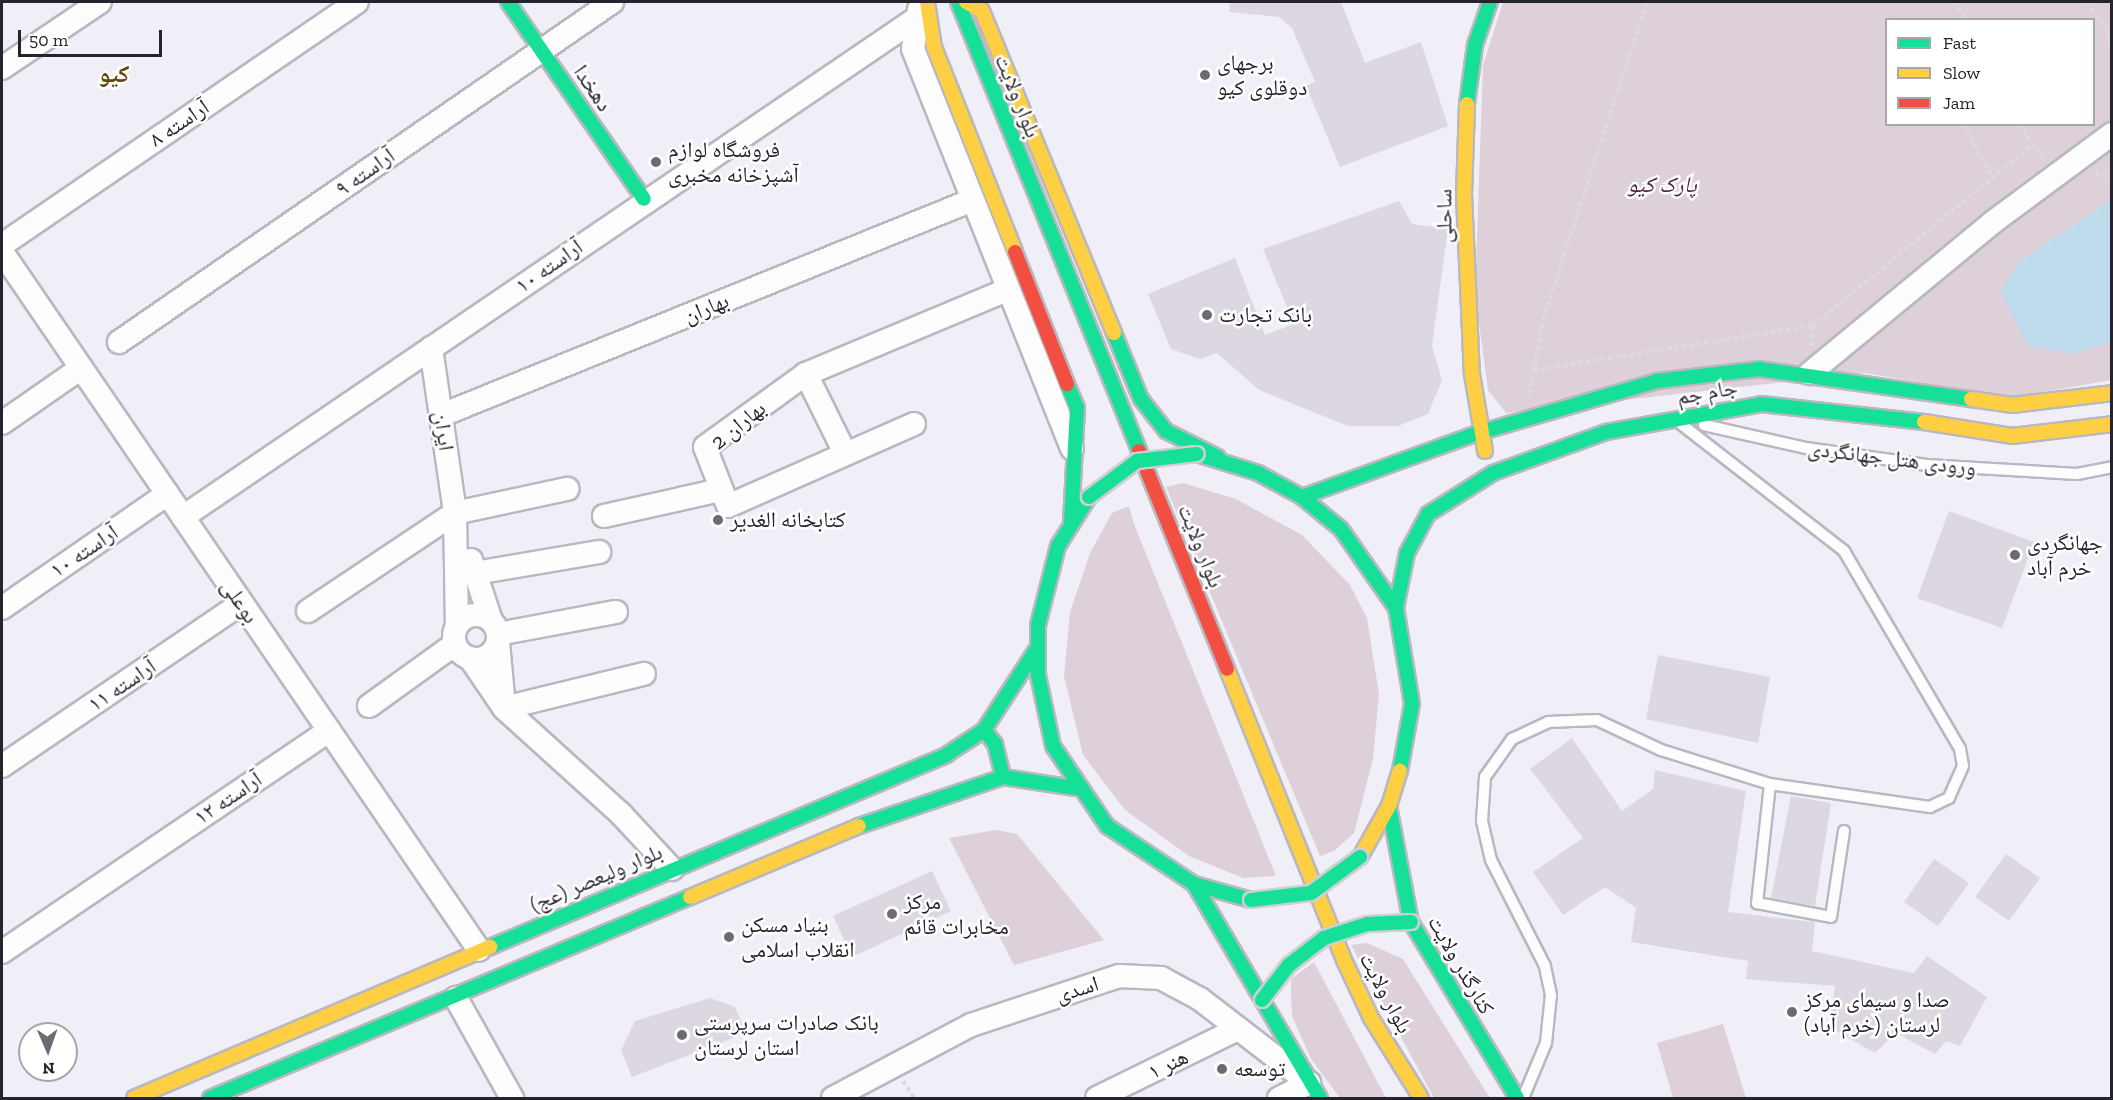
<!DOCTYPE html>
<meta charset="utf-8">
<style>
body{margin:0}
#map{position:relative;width:2113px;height:1100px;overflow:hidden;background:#f0eff8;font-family:"Zilla Slab","Noto Naskh Arabic",serif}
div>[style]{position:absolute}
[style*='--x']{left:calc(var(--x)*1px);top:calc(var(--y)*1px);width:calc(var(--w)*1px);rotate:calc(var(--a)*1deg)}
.green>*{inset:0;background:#ddd0d9}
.water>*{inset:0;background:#bddbea}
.building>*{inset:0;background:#ddd7e1}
.path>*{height:4px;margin-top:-2px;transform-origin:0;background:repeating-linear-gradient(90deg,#dbdbdd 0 4.5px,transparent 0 7.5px)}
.roads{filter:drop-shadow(2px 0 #b9b8c1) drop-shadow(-2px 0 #b9b8c1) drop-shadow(0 2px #b9b8c1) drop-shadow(0 -2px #b9b8c1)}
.lane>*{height:10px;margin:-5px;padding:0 5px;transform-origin:5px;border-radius:5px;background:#fdfdfe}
.street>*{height:22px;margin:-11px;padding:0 11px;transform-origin:11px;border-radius:11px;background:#fdfdfe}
.street>.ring{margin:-11px;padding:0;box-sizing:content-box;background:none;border:22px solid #fdfdfe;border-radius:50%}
.fast>*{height:14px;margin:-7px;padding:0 7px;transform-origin:7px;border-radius:7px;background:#16e098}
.slow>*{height:14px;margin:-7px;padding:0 7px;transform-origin:7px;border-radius:7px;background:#ffcf43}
.jam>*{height:14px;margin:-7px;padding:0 7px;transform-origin:7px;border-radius:7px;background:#f24e42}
.bridges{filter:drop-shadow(2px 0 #ceced3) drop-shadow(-2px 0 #ceced3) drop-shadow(0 2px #ceced3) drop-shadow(0 -2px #ceced3)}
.fast-bridge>*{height:14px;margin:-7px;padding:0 7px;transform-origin:7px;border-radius:7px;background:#16e098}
.dots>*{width:16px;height:16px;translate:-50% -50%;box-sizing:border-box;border:3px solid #fff;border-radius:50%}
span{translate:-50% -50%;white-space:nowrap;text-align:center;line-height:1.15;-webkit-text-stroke:5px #fff;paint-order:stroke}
.poi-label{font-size:22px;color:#25242e}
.left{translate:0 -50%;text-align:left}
.street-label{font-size:22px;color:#25242e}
.park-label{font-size:22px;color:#54223c;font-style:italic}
.neighbourhood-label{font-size:24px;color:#61470b;font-weight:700}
.frame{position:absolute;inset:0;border:3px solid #25242e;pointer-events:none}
.legend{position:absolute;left:1885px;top:18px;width:210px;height:108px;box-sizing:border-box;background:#fff;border:2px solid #a8a7ab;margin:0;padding:8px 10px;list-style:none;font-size:18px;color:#25242e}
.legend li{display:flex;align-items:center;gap:12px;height:30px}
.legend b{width:30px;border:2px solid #a8a7ab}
.north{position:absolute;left:18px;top:1022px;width:60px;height:60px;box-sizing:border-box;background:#fff;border:2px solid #a8a7ab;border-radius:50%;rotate:178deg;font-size:16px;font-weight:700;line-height:24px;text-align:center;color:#25242e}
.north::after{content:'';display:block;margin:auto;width:21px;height:27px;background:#6c6b75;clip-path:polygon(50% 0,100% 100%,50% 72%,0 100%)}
.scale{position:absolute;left:18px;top:30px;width:144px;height:27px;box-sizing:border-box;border:3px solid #25242e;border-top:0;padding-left:8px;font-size:18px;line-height:21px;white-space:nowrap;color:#25242e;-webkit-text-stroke:4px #fff;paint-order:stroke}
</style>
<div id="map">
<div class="green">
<i style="clip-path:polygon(evenodd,1503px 2px,2111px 2px,2111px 200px,2019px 262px,2072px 354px,2111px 342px,2111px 380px,2012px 398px,1865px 373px,1506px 413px,1488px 390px,1475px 293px,1483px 65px,1503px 2px,1886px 20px,2094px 20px,2094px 124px,1886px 124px,1886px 20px)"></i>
<i style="clip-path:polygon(1183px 483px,1236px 499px,1302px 535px,1350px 585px,1367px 618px,1379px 694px,1373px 759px,1354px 833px,1334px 851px,1320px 856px,1166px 487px)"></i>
<i style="clip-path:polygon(1129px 506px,1134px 524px,1276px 876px,1243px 878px,1189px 856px,1125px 810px,1083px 755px,1064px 676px,1070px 612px,1090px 553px,1112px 513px)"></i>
<i style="clip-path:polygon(996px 830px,1017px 834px,1104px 940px,1014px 965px,949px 838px)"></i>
<i style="clip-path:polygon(1367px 943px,1403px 959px,1490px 1098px,1434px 1098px,1351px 945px)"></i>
<i style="clip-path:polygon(1314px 962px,1386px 1098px,1340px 1098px,1311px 1059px,1292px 1016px,1291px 994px,1291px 979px)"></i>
<i style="clip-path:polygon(1723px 1024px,1746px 1098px,1673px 1098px,1657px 1043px)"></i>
</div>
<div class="water">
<i style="clip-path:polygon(2111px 200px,2111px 342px,2072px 354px,2027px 345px,2001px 291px,2019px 262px)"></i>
</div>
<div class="building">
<i style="clip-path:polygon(1230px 2px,1341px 2px,1365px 63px,1421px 42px,1448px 126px,1340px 167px,1306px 86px,1315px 82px,1292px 28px,1279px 17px,1229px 12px)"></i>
<i style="clip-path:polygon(1399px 201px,1412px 224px,1448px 229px,1432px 346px,1442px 380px,1428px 414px,1398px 426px,1348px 426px,1259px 390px,1217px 353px,1200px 359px,1171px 349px,1148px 294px,1235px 258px,1265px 335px,1294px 324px,1263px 249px)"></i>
<i style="clip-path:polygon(1949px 511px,2034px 542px,2002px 628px,1917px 598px)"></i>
<i style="clip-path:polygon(1658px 655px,1770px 677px,1758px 743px,1646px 719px)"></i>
<i style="clip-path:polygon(1572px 738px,1622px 811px,1653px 789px,1655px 770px,1746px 791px,1728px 912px,1815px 922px,1812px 951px,1914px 973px,1927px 956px,1987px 997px,1960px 1046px,1946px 1041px,1935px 1054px,1896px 1033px,1875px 1053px,1829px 1027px,1835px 986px,1746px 979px,1748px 961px,1631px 942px,1636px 908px,1605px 887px,1563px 915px,1533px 872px,1583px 838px,1530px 769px)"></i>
<i style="clip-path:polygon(1791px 796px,1831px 803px,1815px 906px,1771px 898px)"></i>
<i style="clip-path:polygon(2006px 854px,2040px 878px,2009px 921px,1975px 897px)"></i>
<i style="clip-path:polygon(1934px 859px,1969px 883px,1938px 926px,1904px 902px)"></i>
<i style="clip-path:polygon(932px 871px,951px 911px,852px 957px,833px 916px)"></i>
<i style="clip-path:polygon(710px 998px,735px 1007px,746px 1033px,632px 1077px,621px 1050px,635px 1021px)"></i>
</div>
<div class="path">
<i style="--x:1953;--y:2;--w:23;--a:52"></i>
<i style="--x:2087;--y:2;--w:34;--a:54"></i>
<i style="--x:2107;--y:30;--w:21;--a:76"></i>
<i style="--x:1963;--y:124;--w:60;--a:60.9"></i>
<i style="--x:2019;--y:124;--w:44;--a:55.2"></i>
<i style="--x:2095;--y:173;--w:18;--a:16"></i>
<i style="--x:1811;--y:346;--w:20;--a:-87"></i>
<i style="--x:1534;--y:370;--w:281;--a:-9"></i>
<i style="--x:1812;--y:326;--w:282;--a:-39.4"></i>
<i style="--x:1529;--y:394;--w:75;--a:-79.3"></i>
<i style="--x:1543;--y:320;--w:335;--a:-71.9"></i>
<i style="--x:903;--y:1081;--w:20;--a:57"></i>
</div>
<div class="roads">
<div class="lane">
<i style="--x:1681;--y:424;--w:207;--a:37.9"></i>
<i style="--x:1844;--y:551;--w:229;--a:59.6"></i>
<i style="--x:1960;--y:749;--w:17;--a:80"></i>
<i style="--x:1963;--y:766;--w:35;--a:114"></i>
<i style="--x:1949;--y:798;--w:21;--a:155"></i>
<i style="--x:1930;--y:807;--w:162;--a:-171.8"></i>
<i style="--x:1704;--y:425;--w:105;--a:12.7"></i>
<i style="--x:1806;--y:448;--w:122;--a:8"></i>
<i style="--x:1927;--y:465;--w:150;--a:3.4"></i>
<i style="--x:2077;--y:474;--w:36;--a:-11"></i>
<i style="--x:1523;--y:1098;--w:60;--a:-67.3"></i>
<i style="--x:1546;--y:1043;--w:48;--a:-84.1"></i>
<i style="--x:1551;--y:995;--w:30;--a:-102"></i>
<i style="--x:1545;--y:966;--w:119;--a:-117"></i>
<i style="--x:1491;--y:860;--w:40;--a:-103"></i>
<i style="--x:1482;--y:821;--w:44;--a:-86.1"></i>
<i style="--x:1485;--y:777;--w:47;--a:-54.6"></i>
<i style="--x:1512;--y:739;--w:40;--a:-25"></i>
<i style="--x:1548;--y:722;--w:49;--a:-2.3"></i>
<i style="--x:1597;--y:720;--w:71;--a:25.1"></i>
<i style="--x:1661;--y:750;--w:114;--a:17.3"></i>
<i style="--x:1770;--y:784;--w:120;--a:96.2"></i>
<i style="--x:1757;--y:903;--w:75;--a:10.7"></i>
<i style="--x:1831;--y:917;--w:87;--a:-81.4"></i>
</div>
<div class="street">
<i style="--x:919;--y:9;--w:40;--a:98.5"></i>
<i style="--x:913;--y:49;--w:430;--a:68.3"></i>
<i style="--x:2;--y:68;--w:118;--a:-34"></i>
<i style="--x:2;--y:245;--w:430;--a:-34.4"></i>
<i style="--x:2;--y:252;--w:845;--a:55.65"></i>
<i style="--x:119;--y:342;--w:599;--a:-34.59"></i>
<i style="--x:431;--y:348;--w:167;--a:81.7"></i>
<i style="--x:455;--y:513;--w:111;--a:89"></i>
<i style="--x:1810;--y:373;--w:237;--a:-39.5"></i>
<i style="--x:1993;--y:222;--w:148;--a:-36.5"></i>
<i style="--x:806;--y:374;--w:88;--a:63.7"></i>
<i style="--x:442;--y:415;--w:570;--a:-22.06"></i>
<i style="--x:2;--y:423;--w:96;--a:-34.8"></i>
<i style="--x:914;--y:424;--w:203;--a:156.2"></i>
<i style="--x:728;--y:506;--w:63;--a:-111.3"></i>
<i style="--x:705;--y:447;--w:125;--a:-35.9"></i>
<i style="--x:806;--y:374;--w:218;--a:-22.7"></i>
<i style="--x:604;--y:516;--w:119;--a:-12.6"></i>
<i style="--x:183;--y:517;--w:888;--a:-34.21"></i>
<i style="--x:471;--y:560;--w:64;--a:71.8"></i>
<i style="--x:475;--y:573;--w:126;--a:-9.6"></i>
<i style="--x:2;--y:608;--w:201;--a:-34.6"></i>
<i style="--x:308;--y:611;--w:177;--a:-33.7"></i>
<i style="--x:455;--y:513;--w:115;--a:-12.1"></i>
<i class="ring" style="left:454px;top:615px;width:22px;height:22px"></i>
<i style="--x:498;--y:634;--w:120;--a:-10.6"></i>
<i style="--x:498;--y:642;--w:65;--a:84.7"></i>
<i style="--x:470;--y:658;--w:60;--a:55.8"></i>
<i style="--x:504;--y:708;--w:158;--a:42.2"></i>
<i style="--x:621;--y:814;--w:75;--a:47.2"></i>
<i style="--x:369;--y:706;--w:106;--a:-35.8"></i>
<i style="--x:504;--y:708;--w:144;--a:-13.7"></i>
<i style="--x:2;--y:766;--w:290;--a:-34.2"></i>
<i style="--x:2;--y:952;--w:395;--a:-34.1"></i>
<i style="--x:456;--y:998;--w:115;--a:60.8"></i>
<i style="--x:833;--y:1098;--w:156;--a:-27.9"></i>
<i style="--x:971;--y:1025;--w:156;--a:-18.3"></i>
<i style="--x:1119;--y:976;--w:42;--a:2.7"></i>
<i style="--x:1161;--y:978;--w:44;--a:28.3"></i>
<i style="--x:1200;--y:999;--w:138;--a:37.6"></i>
<i style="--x:1309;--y:1083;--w:34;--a:153"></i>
<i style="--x:1097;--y:1098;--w:157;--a:-26.1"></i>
</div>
<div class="fast">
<i style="--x:508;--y:2;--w:239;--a:55.4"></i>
<i style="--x:958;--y:2;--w:484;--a:68"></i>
<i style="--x:1467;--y:104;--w:60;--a:-82.3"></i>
<i style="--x:1475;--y:45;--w:46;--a:-70.8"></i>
<i style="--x:1114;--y:333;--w:71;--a:67.8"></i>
<i style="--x:1141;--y:399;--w:41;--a:52"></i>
<i style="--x:1166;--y:431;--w:58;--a:26.6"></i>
<i style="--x:1067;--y:384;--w:26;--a:67"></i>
<i style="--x:1077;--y:408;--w:115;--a:93"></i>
<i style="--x:1197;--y:454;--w:64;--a:17.3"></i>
<i style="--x:1258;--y:473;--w:50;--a:28.6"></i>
<i style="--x:1302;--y:497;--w:50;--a:39.4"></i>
<i style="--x:1341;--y:529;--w:96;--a:55.2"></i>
<i style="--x:1396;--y:608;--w:97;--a:80.5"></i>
<i style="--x:1412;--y:704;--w:68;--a:100.2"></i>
<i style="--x:1089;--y:497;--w:58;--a:122.3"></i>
<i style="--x:1058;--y:546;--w:81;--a:104.2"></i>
<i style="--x:1038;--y:625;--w:50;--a:90"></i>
<i style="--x:1038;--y:675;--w:73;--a:78.1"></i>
<i style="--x:1053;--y:746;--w:97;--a:56"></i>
<i style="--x:1107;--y:826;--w:105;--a:33.7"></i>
<i style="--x:1194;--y:884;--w:59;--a:15.7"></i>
<i style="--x:1302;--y:497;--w:187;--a:-20"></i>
<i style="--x:1478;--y:433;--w:186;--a:-16.2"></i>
<i style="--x:1657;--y:381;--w:103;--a:-6.7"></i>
<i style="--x:1759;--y:369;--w:214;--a:8.1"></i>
<i style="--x:1396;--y:608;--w:56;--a:-78.7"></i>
<i style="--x:1407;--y:553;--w:44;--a:-61.7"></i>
<i style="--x:1428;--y:514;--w:77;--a:-32.2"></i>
<i style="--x:1493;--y:473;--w:120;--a:-19.9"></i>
<i style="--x:1606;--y:432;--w:158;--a:-10.2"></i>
<i style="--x:1761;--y:404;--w:164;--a:6.3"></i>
<i style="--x:984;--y:730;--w:18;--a:52"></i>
<i style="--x:995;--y:744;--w:34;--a:76"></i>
<i style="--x:1389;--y:806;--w:118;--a:79.3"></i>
<i style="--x:1411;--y:922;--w:205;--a:58.9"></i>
<i style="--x:859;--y:826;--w:152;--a:-18.8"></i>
<i style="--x:1003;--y:777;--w:74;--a:8.6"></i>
<i style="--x:1194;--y:884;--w:248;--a:59.5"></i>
<i style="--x:490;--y:947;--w:495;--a:-22.8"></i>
<i style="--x:946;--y:755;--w:45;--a:-33.3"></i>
<i style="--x:984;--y:730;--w:95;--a:-57"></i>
<i style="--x:210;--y:1098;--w:520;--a:-22.72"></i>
</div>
<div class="slow">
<i style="--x:927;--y:2;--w:46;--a:81.2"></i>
<i style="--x:934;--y:47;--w:220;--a:68.4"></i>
<i style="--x:966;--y:2;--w:18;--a:29"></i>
<i style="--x:982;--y:11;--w:348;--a:67.7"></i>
<i style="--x:1467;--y:104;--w:90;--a:91.9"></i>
<i style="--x:1464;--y:194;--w:180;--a:87.5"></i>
<i style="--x:1472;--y:374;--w:78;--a:80.4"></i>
<i style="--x:1971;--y:399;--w:41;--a:8.3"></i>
<i style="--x:2012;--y:405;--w:101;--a:-6.8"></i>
<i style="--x:1924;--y:422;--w:89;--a:9"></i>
<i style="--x:2012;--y:436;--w:101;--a:-6.8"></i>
<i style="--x:1227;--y:669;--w:314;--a:68.1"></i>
<i style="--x:1344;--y:960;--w:64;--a:65"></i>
<i style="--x:1371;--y:1018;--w:94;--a:58"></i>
<i style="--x:1360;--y:857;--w:59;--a:-60.4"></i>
<i style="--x:1389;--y:806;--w:37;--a:-73"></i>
<i style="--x:690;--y:897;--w:183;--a:-22.8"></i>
<i style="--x:134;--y:1098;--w:387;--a:-23"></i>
</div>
<div class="jam">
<i style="--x:1015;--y:252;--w:142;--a:68.5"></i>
<i style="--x:1139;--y:451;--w:235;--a:68"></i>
</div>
</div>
<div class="bridges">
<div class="fast-bridge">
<i style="--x:1089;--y:497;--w:60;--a:-36.9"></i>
<i style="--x:1137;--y:461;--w:60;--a:-6.7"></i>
<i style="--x:1251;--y:900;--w:60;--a:-6.7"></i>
<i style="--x:1311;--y:893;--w:61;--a:-36.3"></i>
<i style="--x:1262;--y:1000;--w:44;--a:-52.4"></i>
<i style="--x:1289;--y:965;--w:44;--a:-37.6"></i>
<i style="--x:1324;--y:938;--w:45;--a:-18"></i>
<i style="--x:1367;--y:924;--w:44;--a:-2.6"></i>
</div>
</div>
<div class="dots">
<i style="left:1205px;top:75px;background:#6c6b75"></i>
<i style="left:656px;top:162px;background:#6c6b75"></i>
<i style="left:1207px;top:315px;background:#6c6b75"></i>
<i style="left:718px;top:520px;background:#6c6b75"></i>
<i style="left:2015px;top:555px;background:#6c6b75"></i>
<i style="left:892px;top:914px;background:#6c6b75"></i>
<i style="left:729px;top:937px;background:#6c6b75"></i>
<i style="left:1792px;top:1012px;background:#6c6b75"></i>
<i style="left:682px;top:1035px;background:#6c6b75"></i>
<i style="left:1222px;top:1069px;background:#6c6b75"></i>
</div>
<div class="poi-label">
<span class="left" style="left:1217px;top:75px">برجهای<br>دوقلوی کیو</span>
<span class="left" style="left:668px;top:162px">فروشگاه لوازم<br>آشپزخانه مخبری</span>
<span class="left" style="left:1219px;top:315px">بانک تجارت</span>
<span class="left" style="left:730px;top:520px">کتابخانه الغدیر</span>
<span class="left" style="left:2027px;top:555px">جهانگردى<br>خرم آباد</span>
<span class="left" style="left:904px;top:914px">مرکز<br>مخابرات قائم</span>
<span class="left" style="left:741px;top:937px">بنیاد مسکن<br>انقلاب اسلامی</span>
<span class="left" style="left:1804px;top:1012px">صدا و سیمای مرکز<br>لرستان (خرم آباد)</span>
<span class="left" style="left:694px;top:1035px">بانک صادرات سرپرستی<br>استان لرستان</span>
<span class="left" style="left:1234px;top:1069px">توسعه</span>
</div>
<div class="street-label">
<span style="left:593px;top:88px;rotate:56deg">دهخدا</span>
<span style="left:1018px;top:96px;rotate:68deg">بلوار ولایت</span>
<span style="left:179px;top:123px;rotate:-34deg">آراسته ۸</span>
<span style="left:365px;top:172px;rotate:-35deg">آراسته ۹</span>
<span style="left:1444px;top:216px;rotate:-90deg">ساحلی</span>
<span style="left:549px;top:266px;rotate:-35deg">آراسته ۱۰</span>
<span style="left:706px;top:308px;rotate:-22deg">بهاران</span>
<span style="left:1707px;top:392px;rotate:-10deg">جام جم</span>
<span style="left:738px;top:425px;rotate:-39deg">بهاران 2</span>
<span style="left:444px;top:431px;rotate:82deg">ایران</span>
<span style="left:1892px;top:458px;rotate:7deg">ورودی هتل جهانگردی</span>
<span style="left:1201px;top:546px;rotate:68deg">بلوار ولایت</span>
<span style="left:84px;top:551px;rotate:-34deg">آراسته ۱۰</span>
<span style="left:240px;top:601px;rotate:56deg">بوعلی</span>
<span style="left:122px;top:685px;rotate:-34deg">آراسته ۱۱</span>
<span style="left:228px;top:798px;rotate:-34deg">۱۲ آراسته</span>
<span style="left:596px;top:878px;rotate:-23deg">بلوار ولیعصر (عج)</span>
<span style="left:1461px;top:965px;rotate:60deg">کنارگذر ولایت</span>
<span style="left:1077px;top:989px;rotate:-17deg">اسدی</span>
<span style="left:1386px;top:993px;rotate:62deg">بلوار ولایت</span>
<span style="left:1168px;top:1064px;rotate:-26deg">هنر ۱</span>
</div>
<div class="park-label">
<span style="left:1662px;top:185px">پارک کیو</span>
</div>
<div class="neighbourhood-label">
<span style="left:114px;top:74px">کیو</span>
</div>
<div class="frame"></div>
<ul class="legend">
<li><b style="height:8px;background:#16e098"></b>Fast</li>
<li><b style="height:8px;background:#ffcf43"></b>Slow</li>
<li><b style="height:8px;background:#f24e42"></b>Jam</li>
</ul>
<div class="north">N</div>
<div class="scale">50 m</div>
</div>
